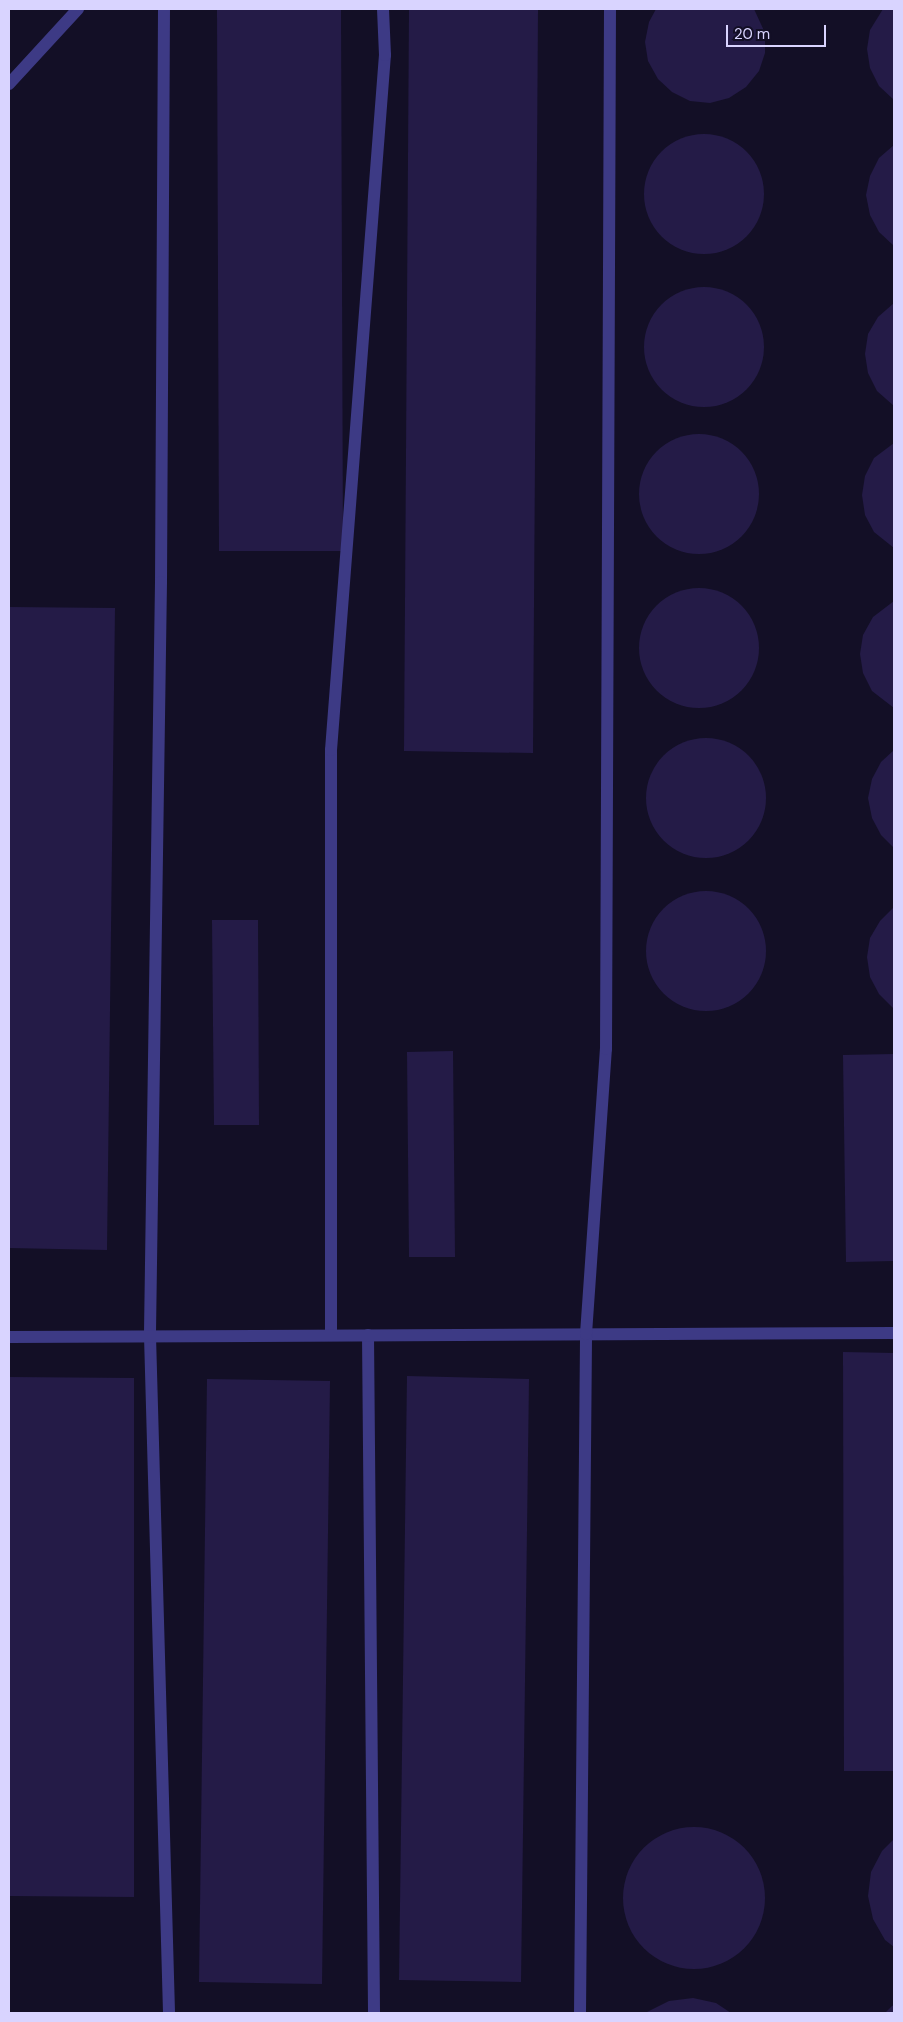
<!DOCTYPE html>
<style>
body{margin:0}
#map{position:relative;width:903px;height:2022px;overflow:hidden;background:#130f26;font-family:"DM Sans",sans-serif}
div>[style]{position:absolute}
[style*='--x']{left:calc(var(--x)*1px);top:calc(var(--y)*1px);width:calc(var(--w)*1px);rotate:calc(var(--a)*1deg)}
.building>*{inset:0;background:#241b47}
.round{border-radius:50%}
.service>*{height:12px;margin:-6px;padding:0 6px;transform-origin:6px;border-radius:6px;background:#3d3a85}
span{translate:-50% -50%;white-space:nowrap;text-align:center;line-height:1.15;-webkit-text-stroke:4.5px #130f26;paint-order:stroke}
.frame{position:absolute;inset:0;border:10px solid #d9d4ff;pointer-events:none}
.scale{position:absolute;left:726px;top:25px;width:100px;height:22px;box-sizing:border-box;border:2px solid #d9d4ff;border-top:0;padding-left:6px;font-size:15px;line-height:18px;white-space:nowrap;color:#d9d4ff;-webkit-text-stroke:4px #130f26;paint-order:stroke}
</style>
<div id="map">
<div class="building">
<i style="clip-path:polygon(217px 9px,341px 9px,343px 551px,219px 551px)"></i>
<i style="clip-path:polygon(409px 9px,538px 9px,533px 753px,404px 751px)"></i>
<i style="clip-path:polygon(656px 9px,754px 9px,765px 33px,765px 53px,759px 71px,746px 87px,729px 98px,710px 103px,690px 101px,672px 92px,658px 79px,648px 61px,645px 42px,649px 22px)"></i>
<i style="clip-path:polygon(883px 9px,894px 9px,894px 100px,879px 86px,870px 68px,867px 49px,870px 30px)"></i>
<i class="round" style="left:644px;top:134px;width:120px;height:120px"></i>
<i style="clip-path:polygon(894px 145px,894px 246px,879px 232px,870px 215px,866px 195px,870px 176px,879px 158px)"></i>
<i class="round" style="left:644px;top:287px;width:120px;height:120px"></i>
<i style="clip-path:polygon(894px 303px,894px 406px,877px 391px,868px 373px,865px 354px,868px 334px,878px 317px)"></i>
<i class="round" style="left:639px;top:434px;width:120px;height:120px"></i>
<i style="clip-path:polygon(894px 443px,894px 548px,874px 532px,865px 515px,862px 495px,865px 476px,874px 458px)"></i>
<i class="round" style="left:639px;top:588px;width:120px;height:120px"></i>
<i style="clip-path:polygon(894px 601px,894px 708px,872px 691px,863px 673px,860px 654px,863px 635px,873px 617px)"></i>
<i style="clip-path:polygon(9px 607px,115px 608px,107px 1250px,9px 1248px)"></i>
<i class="round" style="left:646px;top:738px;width:120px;height:120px"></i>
<i style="clip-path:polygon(894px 750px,894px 848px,881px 835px,872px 818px,868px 798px,872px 779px,881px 762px)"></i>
<i class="round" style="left:646px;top:891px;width:120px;height:120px"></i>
<i style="clip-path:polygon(894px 907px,894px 1009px,879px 994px,870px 977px,867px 957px,870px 938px,880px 921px)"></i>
<i style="clip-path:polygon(212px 920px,258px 920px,259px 1125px,214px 1125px)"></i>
<i style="clip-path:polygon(453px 1051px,455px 1257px,409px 1257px,407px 1052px)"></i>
<i style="clip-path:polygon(894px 1054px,894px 1261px,846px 1262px,843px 1055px)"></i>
<i style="clip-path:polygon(843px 1352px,894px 1353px,894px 1771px,844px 1771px)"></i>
<i style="clip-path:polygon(407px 1376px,529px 1379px,521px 1982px,399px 1980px)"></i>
<i style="clip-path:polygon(9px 1377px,134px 1378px,134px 1897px,9px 1896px)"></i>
<i style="clip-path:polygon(207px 1379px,330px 1381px,322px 1984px,199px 1982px)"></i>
<i class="round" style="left:623px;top:1827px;width:142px;height:142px"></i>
<i style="clip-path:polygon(894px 1839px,894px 1947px,885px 1940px,873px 1919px,868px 1896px,871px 1872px,882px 1851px)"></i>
<i style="clip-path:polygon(693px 1998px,716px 2003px,731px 2013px,645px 2013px,669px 2001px)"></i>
<i style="clip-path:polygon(894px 2005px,894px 2013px,885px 2013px,892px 2006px)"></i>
</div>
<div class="service">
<i style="--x:164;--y:9;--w:573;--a:90.3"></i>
<i style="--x:161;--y:582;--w:754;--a:90.84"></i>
<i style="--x:150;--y:1336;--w:677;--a:88.39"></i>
<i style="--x:9;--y:84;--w:102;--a:-47.4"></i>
<i style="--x:331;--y:1335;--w:585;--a:-90"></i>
<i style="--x:331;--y:750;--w:697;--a:-85.56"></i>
<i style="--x:385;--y:55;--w:46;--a:-92.5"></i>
<i style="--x:368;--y:1335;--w:678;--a:89.49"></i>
<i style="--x:9;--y:1337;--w:885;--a:-0.26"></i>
<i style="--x:580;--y:2013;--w:679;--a:-89.49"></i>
<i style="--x:586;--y:1334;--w:286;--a:-86"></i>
<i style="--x:606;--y:1049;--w:1040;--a:-89.78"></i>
</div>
<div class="frame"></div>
<div class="scale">20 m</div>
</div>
